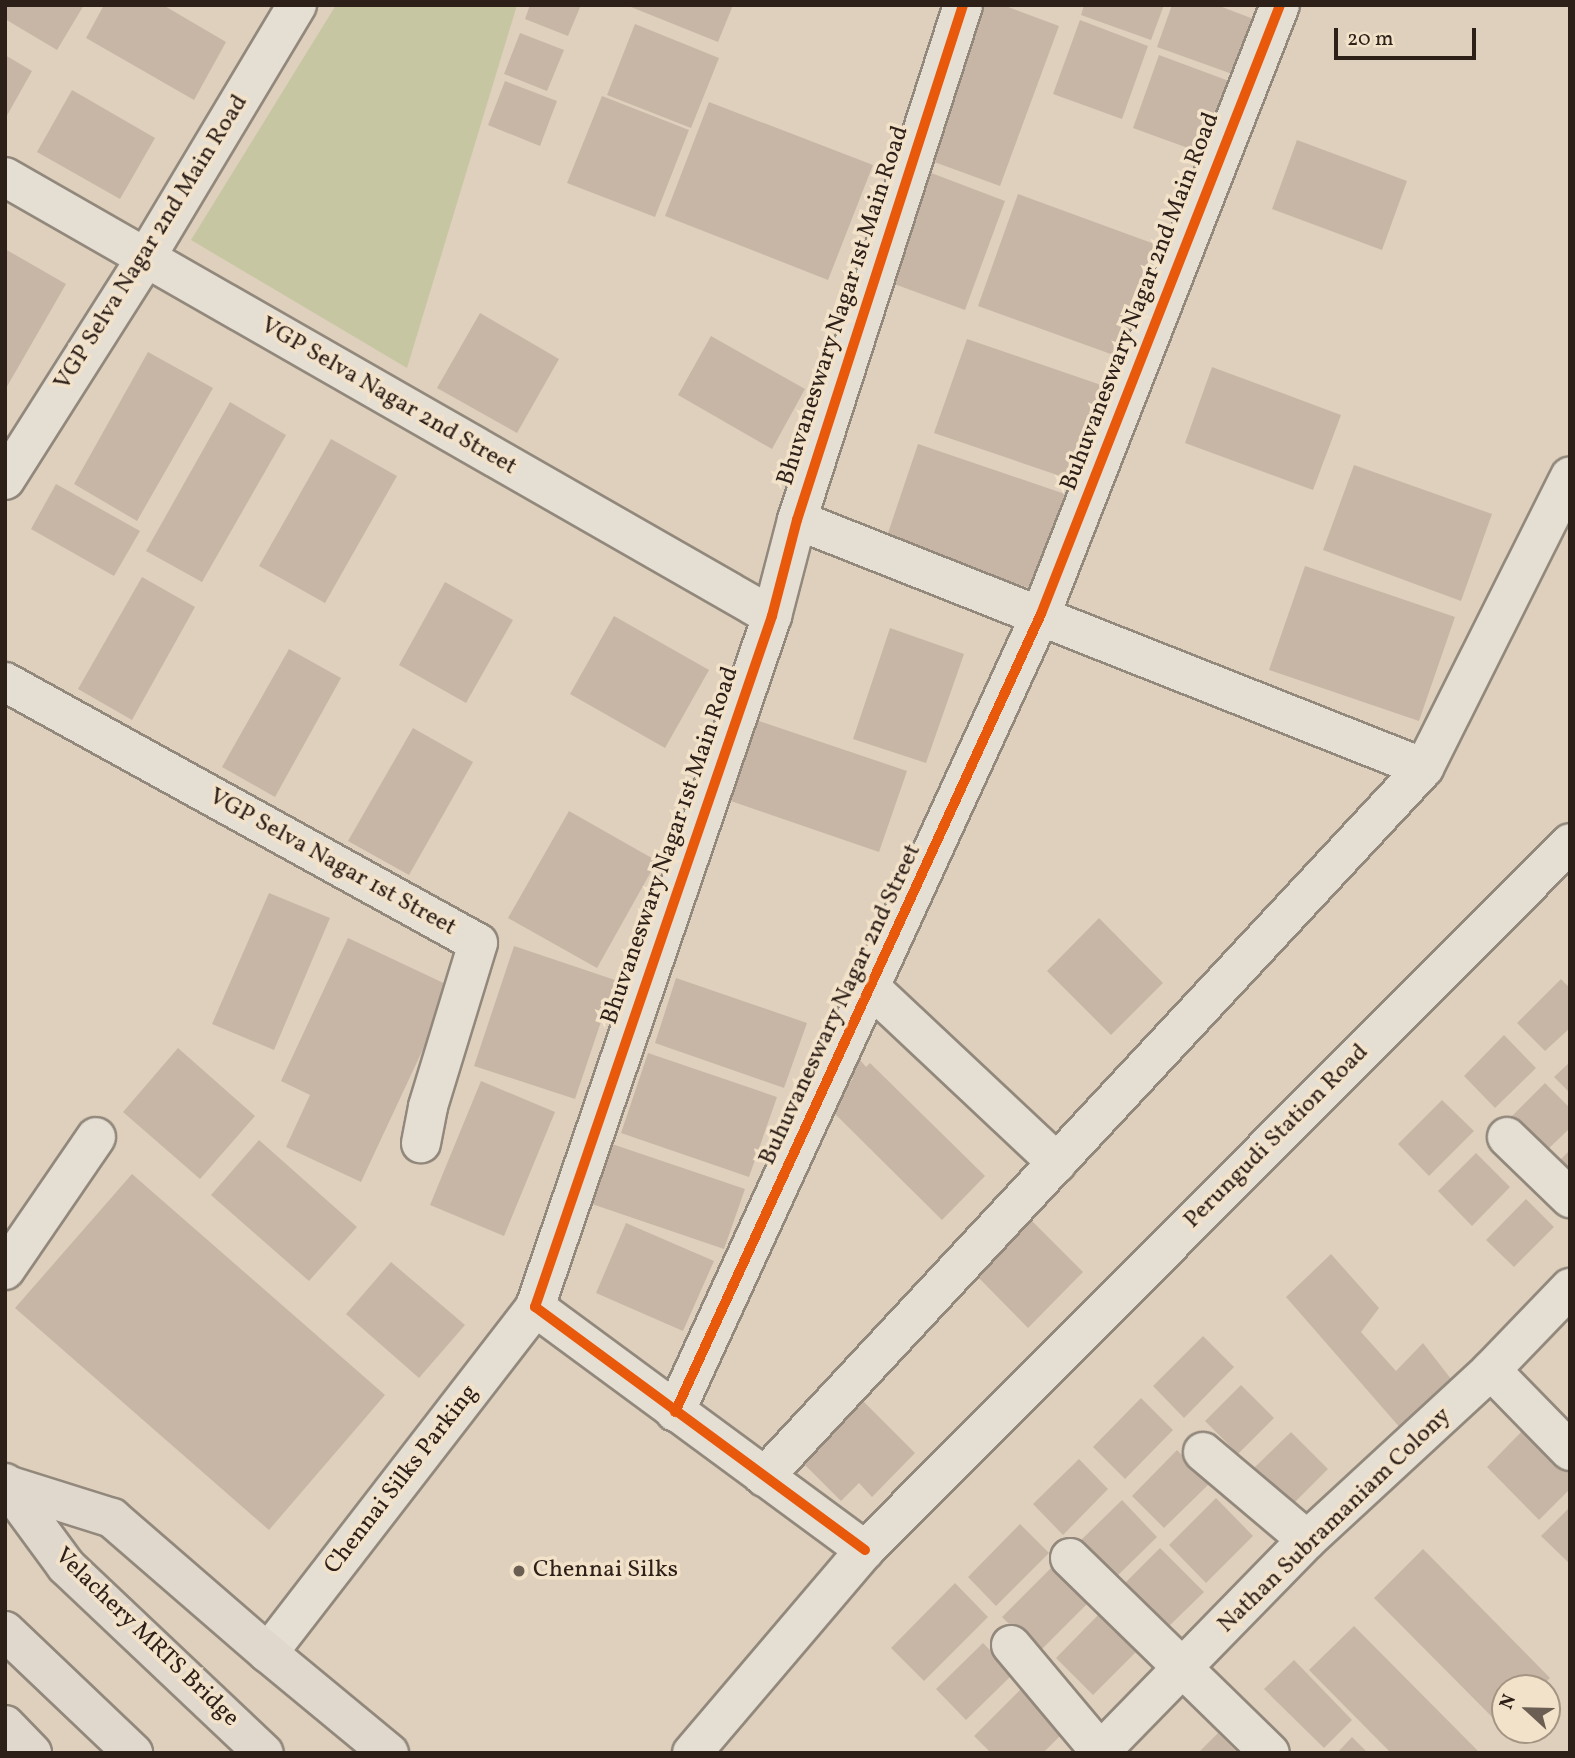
<!DOCTYPE html>
<style>
body{margin:0}
#map{position:relative;width:1575px;height:1758px;overflow:hidden;background:#ded0bc;font-family:Vollkorn,serif}
div>[style]{position:absolute}
[style*='--x']{left:calc(var(--x)*1px);top:calc(var(--y)*1px);width:calc(var(--w)*1px);rotate:calc(var(--a)*1deg)}
.green>*{inset:0;background:#c7c6a2}
.building>*{inset:0;background:#c7b6a6}
.roads{filter:drop-shadow(2px 0 #92887c) drop-shadow(-2px 0 #92887c) drop-shadow(0 2px #92887c) drop-shadow(0 -2px #92887c)}
.minor>*{height:38px;margin:-19px;padding:0 19px;transform-origin:19px;border-radius:19px;background:#e5ded3}
.major>*{height:38px;margin:-19px;padding:0 19px;transform-origin:19px;border-radius:19px;background:#e0d8cc}
.cycleway>*{height:10px;margin:-5px;padding:0 5px;transform-origin:5px;border-radius:5px;background:#e8590c}
.dots>*{width:19px;height:19px;translate:-50% -50%;box-sizing:border-box;border:4px solid #f3e2ca;border-radius:50%}
span{translate:-50% -50%;white-space:nowrap;text-align:center;line-height:1.15;-webkit-text-stroke:7px #f3e2ca;paint-order:stroke}
.street-label{font-size:24px;color:#2d2019}
.poi-label{font-size:24px;color:#2d2019}
.left{translate:0 -50%;text-align:left}
.frame{position:absolute;inset:0;border:7px solid #2d2019;pointer-events:none}
.north{position:absolute;left:1491px;top:1674px;width:70px;height:70px;box-sizing:border-box;background:#f3e2ca;border:2px solid #a49483;border-radius:50%;rotate:292deg;font-size:19px;font-weight:700;line-height:28px;text-align:center;color:#2d2019}
.north::after{content:'';display:block;margin:auto;width:24px;height:32px;background:#6b5e52;clip-path:polygon(50% 0,100% 100%,50% 72%,0 100%)}
.scale{position:absolute;left:1334px;top:28px;width:142px;height:32px;box-sizing:border-box;border:4px solid #2d2019;border-top:0;padding-left:9px;font-size:21px;line-height:24px;white-space:nowrap;color:#2d2019;-webkit-text-stroke:5px #f3e2ca;paint-order:stroke}
</style>
<div id="map">
<div class="green">
<i style="clip-path:polygon(336px 5px,517px 5px,407px 368px,191px 240px)"></i>
</div>
<div class="building">
<i style="clip-path:polygon(5px 5px,84px 5px,57px 50px,5px 19px)"></i>
<i style="clip-path:polygon(104px 5px,163px 5px,226px 42px,194px 100px,86px 38px)"></i>
<i style="clip-path:polygon(530px 5px,581px 5px,568px 36px,525px 19px)"></i>
<i style="clip-path:polygon(626px 5px,733px 5px,718px 42px)"></i>
<i style="clip-path:polygon(982px 5px,1003px 5px,1059px 26px,1000px 186px,926px 159px)"></i>
<i style="clip-path:polygon(1084px 5px,1164px 5px,1151px 40px,1081px 15px)"></i>
<i style="clip-path:polygon(1172px 5px,1217px 5px,1256px 20px,1235px 75px,1157px 47px)"></i>
<i style="clip-path:polygon(1080px 20px,1148px 46px,1122px 119px,1053px 94px)"></i>
<i style="clip-path:polygon(635px 24px,719px 58px,691px 128px,607px 95px)"></i>
<i style="clip-path:polygon(520px 33px,564px 50px,547px 91px,504px 74px)"></i>
<i style="clip-path:polygon(5px 55px,32px 71px,5px 119px)"></i>
<i style="clip-path:polygon(1159px 55px,1237px 84px,1210px 156px,1133px 128px)"></i>
<i style="clip-path:polygon(505px 81px,557px 101px,540px 146px,488px 125px)"></i>
<i style="clip-path:polygon(72px 90px,155px 138px,120px 199px,37px 152px)"></i>
<i style="clip-path:polygon(602px 96px,689px 130px,655px 217px,567px 183px)"></i>
<i style="clip-path:polygon(709px 102px,873px 165px,828px 280px,665px 216px)"></i>
<i style="clip-path:polygon(1297px 140px,1407px 181px,1382px 250px,1272px 209px)"></i>
<i style="clip-path:polygon(926px 171px,1005px 201px,965px 310px,886px 281px)"></i>
<i style="clip-path:polygon(1018px 194px,1160px 246px,1119px 357px,978px 306px)"></i>
<i style="clip-path:polygon(5px 249px,66px 284px,5px 390px)"></i>
<i style="clip-path:polygon(480px 313px,559px 359px,517px 433px,437px 388px)"></i>
<i style="clip-path:polygon(711px 336px,805px 389px,772px 449px,678px 395px)"></i>
<i style="clip-path:polygon(967px 339px,1104px 386px,1072px 480px,934px 433px)"></i>
<i style="clip-path:polygon(148px 352px,213px 388px,137px 521px,74px 484px)"></i>
<i style="clip-path:polygon(1212px 367px,1341px 415px,1313px 490px,1185px 443px)"></i>
<i style="clip-path:polygon(230px 402px,286px 435px,202px 582px,146px 551px)"></i>
<i style="clip-path:polygon(331px 439px,397px 476px,325px 603px,259px 566px)"></i>
<i style="clip-path:polygon(918px 444px,1065px 494px,1032px 589px,886px 539px)"></i>
<i style="clip-path:polygon(1354px 465px,1492px 514px,1461px 601px,1323px 550px)"></i>
<i style="clip-path:polygon(56px 484px,140px 531px,114px 576px,31px 529px)"></i>
<i style="clip-path:polygon(1305px 566px,1455px 617px,1419px 721px,1269px 670px)"></i>
<i style="clip-path:polygon(142px 577px,195px 607px,132px 720px,78px 689px)"></i>
<i style="clip-path:polygon(445px 582px,513px 620px,466px 703px,399px 665px)"></i>
<i style="clip-path:polygon(614px 616px,709px 670px,665px 748px,570px 694px)"></i>
<i style="clip-path:polygon(890px 628px,964px 654px,926px 763px,853px 739px)"></i>
<i style="clip-path:polygon(289px 649px,341px 678px,275px 797px,222px 767px)"></i>
<i style="clip-path:polygon(756px 720px,907px 771px,879px 852px,728px 800px)"></i>
<i style="clip-path:polygon(413px 728px,473px 762px,409px 875px,348px 841px)"></i>
<i style="clip-path:polygon(569px 811px,657px 861px,597px 968px,508px 918px)"></i>
<i style="clip-path:polygon(269px 893px,330px 918px,274px 1050px,212px 1024px)"></i>
<i style="clip-path:polygon(1099px 918px,1163px 983px,1111px 1035px,1047px 971px)"></i>
<i style="clip-path:polygon(348px 938px,452px 987px,361px 1182px,286px 1147px,310px 1095px,281px 1081px)"></i>
<i style="clip-path:polygon(514px 946px,615px 980px,575px 1099px,474px 1066px)"></i>
<i style="clip-path:polygon(676px 978px,807px 1023px,784px 1088px,655px 1043px)"></i>
<i style="clip-path:polygon(1561px 979px,1570px 988px,1570px 1028px,1545px 1051px,1517px 1023px)"></i>
<i style="clip-path:polygon(1504px 1035px,1536px 1068px,1495px 1108px,1464px 1076px)"></i>
<i style="clip-path:polygon(178px 1048px,255px 1116px,200px 1179px,123px 1112px)"></i>
<i style="clip-path:polygon(648px 1053px,777px 1097px,749px 1177px,621px 1133px)"></i>
<i style="clip-path:polygon(860px 1060px,866px 1067px,870px 1063px,985px 1176px,942px 1220px,832px 1111px,842px 1101px,837px 1095px,853px 1079px,847px 1073px)"></i>
<i style="clip-path:polygon(1570px 1062px,1570px 1093px,1554px 1077px)"></i>
<i style="clip-path:polygon(481px 1081px,555px 1112px,504px 1236px,430px 1205px)"></i>
<i style="clip-path:polygon(1545px 1083px,1570px 1108px,1570px 1128px,1544px 1153px,1510px 1118px)"></i>
<i style="clip-path:polygon(1442px 1100px,1474px 1131px,1429px 1176px,1398px 1144px)"></i>
<i style="clip-path:polygon(259px 1140px,357px 1227px,309px 1281px,211px 1195px)"></i>
<i style="clip-path:polygon(609px 1143px,745px 1189px,724px 1249px,589px 1203px)"></i>
<i style="clip-path:polygon(1570px 1150px,1570px 1178px,1556px 1164px)"></i>
<i style="clip-path:polygon(1476px 1153px,1510px 1187px,1472px 1226px,1438px 1191px)"></i>
<i style="clip-path:polygon(132px 1174px,385px 1395px,269px 1530px,15px 1308px)"></i>
<i style="clip-path:polygon(1526px 1199px,1554px 1227px,1514px 1267px,1486px 1240px)"></i>
<i style="clip-path:polygon(1032px 1221px,1083px 1272px,1028px 1328px,969px 1268px,1013px 1224px,1021px 1232px)"></i>
<i style="clip-path:polygon(626px 1223px,714px 1261px,683px 1331px,596px 1293px)"></i>
<i style="clip-path:polygon(1331px 1254px,1379px 1308px,1361px 1332px,1396px 1371px,1423px 1343px,1455px 1384px,1402px 1430px,1286px 1297px)"></i>
<i style="clip-path:polygon(391px 1262px,465px 1325px,419px 1378px,346px 1314px)"></i>
<i style="clip-path:polygon(1203px 1336px,1234px 1367px,1184px 1418px,1153px 1386px)"></i>
<i style="clip-path:polygon(1241px 1385px,1274px 1418px,1238px 1454px,1205px 1421px)"></i>
<i style="clip-path:polygon(853px 1391px,915px 1453px,872px 1497px,859px 1483px,841px 1501px,792px 1452px)"></i>
<i style="clip-path:polygon(1141px 1398px,1173px 1430px,1125px 1479px,1093px 1447px)"></i>
<i style="clip-path:polygon(1529px 1424px,1570px 1465px,1570px 1489px,1539px 1520px,1487px 1467px)"></i>
<i style="clip-path:polygon(1291px 1432px,1328px 1469px,1291px 1506px,1254px 1468px)"></i>
<i style="clip-path:polygon(1177px 1450px,1210px 1483px,1164px 1528px,1132px 1496px)"></i>
<i style="clip-path:polygon(1079px 1459px,1108px 1489px,1063px 1535px,1033px 1504px)"></i>
<i style="clip-path:polygon(1216px 1498px,1253px 1536px,1206px 1583px,1169px 1545px)"></i>
<i style="clip-path:polygon(1122px 1500px,1157px 1537px,1114px 1579px,1078px 1543px)"></i>
<i style="clip-path:polygon(1570px 1507px,1570px 1564px,1541px 1536px)"></i>
<i style="clip-path:polygon(1020px 1524px,1049px 1553px,996px 1606px,968px 1577px)"></i>
<i style="clip-path:polygon(1160px 1548px,1204px 1592px,1166px 1629px,1123px 1585px)"></i>
<i style="clip-path:polygon(1423px 1549px,1550px 1678px,1540px 1688px,1505px 1688px,1505px 1724px,1502px 1727px,1374px 1598px)"></i>
<i style="clip-path:polygon(1055px 1564px,1091px 1600px,1038px 1653px,1002px 1617px)"></i>
<i style="clip-path:polygon(955px 1583px,988px 1617px,924px 1681px,891px 1648px)"></i>
<i style="clip-path:polygon(1103px 1610px,1140px 1648px,1093px 1695px,1056px 1658px)"></i>
<i style="clip-path:polygon(1354px 1626px,1480px 1753px,1391px 1753px,1309px 1670px)"></i>
<i style="clip-path:polygon(983px 1643px,1013px 1674px,966px 1720px,936px 1689px)"></i>
<i style="clip-path:polygon(1294px 1660px,1352px 1720px,1324px 1748px,1264px 1689px)"></i>
<i style="clip-path:polygon(1023px 1687px,1066px 1730px,1043px 1753px,991px 1753px,974px 1736px)"></i>
<i style="clip-path:polygon(1218px 1733px,1238px 1753px,1198px 1753px)"></i>
<i style="clip-path:polygon(1352px 1737px,1368px 1753px,1337px 1753px)"></i>
</div>
<div class="roads">
<div class="minor">
<i style="--x:5;--y:177;--w:884;--a:29.79"></i>
<i style="--x:5;--y:480;--w:262;--a:-57.6"></i>
<i style="--x:145;--y:259;--w:296;--a:-59.1"></i>
<i style="--x:797;--y:520;--w:674;--a:21.58"></i>
<i style="--x:1424;--y:768;--w:326;--a:-63.4"></i>
<i style="--x:5;--y:682;--w:540;--a:28.89"></i>
<i style="--x:478;--y:943;--w:171;--a:107"></i>
<i style="--x:428;--y:1107;--w:37;--a:101"></i>
<i style="--x:872;--y:989;--w:254;--a:43.2"></i>
<i style="--x:1507;--y:1137;--w:88;--a:44.1"></i>
<i style="--x:5;--y:1270;--w:161;--a:-55.6"></i>
<i style="--x:535;--y:1307;--w:410;--a:36.4"></i>
<i style="--x:1491;--y:1370;--w:113;--a:45.7"></i>
<i style="--x:675;--y:1412;--w:878;--a:-65.36"></i>
<i style="--x:1041;--y:614;--w:654;--a:-68.57"></i>
<i style="--x:1203;--y:1452;--w:136;--a:40.2"></i>
<i style="--x:764;--y:1477;--w:969;--a:-47.05"></i>
<i style="--x:1070;--y:1558;--w:279;--a:44.3"></i>
<i style="--x:1011;--y:1645;--w:138;--a:50"></i>
<i style="--x:268;--y:1653;--w:437;--a:-52.3"></i>
<i style="--x:535;--y:1307;--w:731;--a:-71.07"></i>
<i style="--x:772;--y:616;--w:99;--a:-75.4"></i>
<i style="--x:797;--y:520;--w:541;--a:-72.13"></i>
<i style="--x:692;--y:1753;--w:267;--a:-49.6"></i>
<i style="--x:865;--y:1550;--w:998;--a:-45.08"></i>
<i style="--x:1099;--y:1753;--w:298;--a:-45.7"></i>
<i style="--x:1307;--y:1540;--w:251;--a:-42.7"></i>
<i style="--x:1491;--y:1370;--w:114;--a:-46.1"></i>
</div>
<div class="major">
<i style="--x:5;--y:1483;--w:103;--a:53.7"></i>
<i style="--x:66;--y:1566;--w:272;--a:43.4"></i>
<i style="--x:7;--y:1485;--w:110;--a:17.4"></i>
<i style="--x:112;--y:1518;--w:206;--a:40.9"></i>
<i style="--x:268;--y:1653;--w:157;--a:39.6"></i>
<i style="--x:5;--y:1631;--w:177;--a:43.6"></i>
<i style="--x:5;--y:1725;--w:39;--a:46"></i>
</div>
</div>
<div class="cycleway">
<i style="--x:675;--y:1412;--w:878;--a:-65.36"></i>
<i style="--x:1041;--y:614;--w:654;--a:-68.57"></i>
<i style="--x:865;--y:1550;--w:410;--a:-143.6"></i>
<i style="--x:535;--y:1307;--w:731;--a:-71.07"></i>
<i style="--x:772;--y:616;--w:99;--a:-75.4"></i>
<i style="--x:797;--y:520;--w:541;--a:-72.13"></i>
</div>
<div class="dots">
<i style="left:519px;top:1571px;background:#6b5e52"></i>
</div>
<div class="street-label">
<span style="left:152px;top:243px;rotate:-58deg">VGP Selva Nagar 2nd Main Road</span>
<span style="left:1141px;top:302px;rotate:-69deg">Buhuvaneswary Nagar 2nd Main Road</span>
<span style="left:844px;top:306px;rotate:-72deg">Bhuvaneswary Nagar 1st Main Road</span>
<span style="left:388px;top:397px;rotate:30deg">VGP Selva Nagar 2nd Street</span>
<span style="left:671px;top:846px;rotate:-71deg">Bhuvaneswary Nagar 1st Main Road</span>
<span style="left:332px;top:863px;rotate:29deg">VGP Selva Nagar 1st Street</span>
<span style="left:841px;top:1005px;rotate:-65deg">Buhuvaneswary Nagar 2nd Street</span>
<span style="left:1277px;top:1137px;rotate:-45deg">Perungudi Station Road</span>
<span style="left:402px;top:1480px;rotate:-52deg">Chennai Silks Parking</span>
<span style="left:1335px;top:1521px;rotate:-44deg">Nathan Subramaniam Colony</span>
<span style="left:146px;top:1638px;rotate:44deg">Velachery MRTS Bridge</span>
</div>
<div class="poi-label">
<span class="left" style="left:533px;top:1571px">Chennai Silks</span>
</div>
<div class="frame"></div>
<div class="north">N</div>
<div class="scale">20 m</div>
</div>
